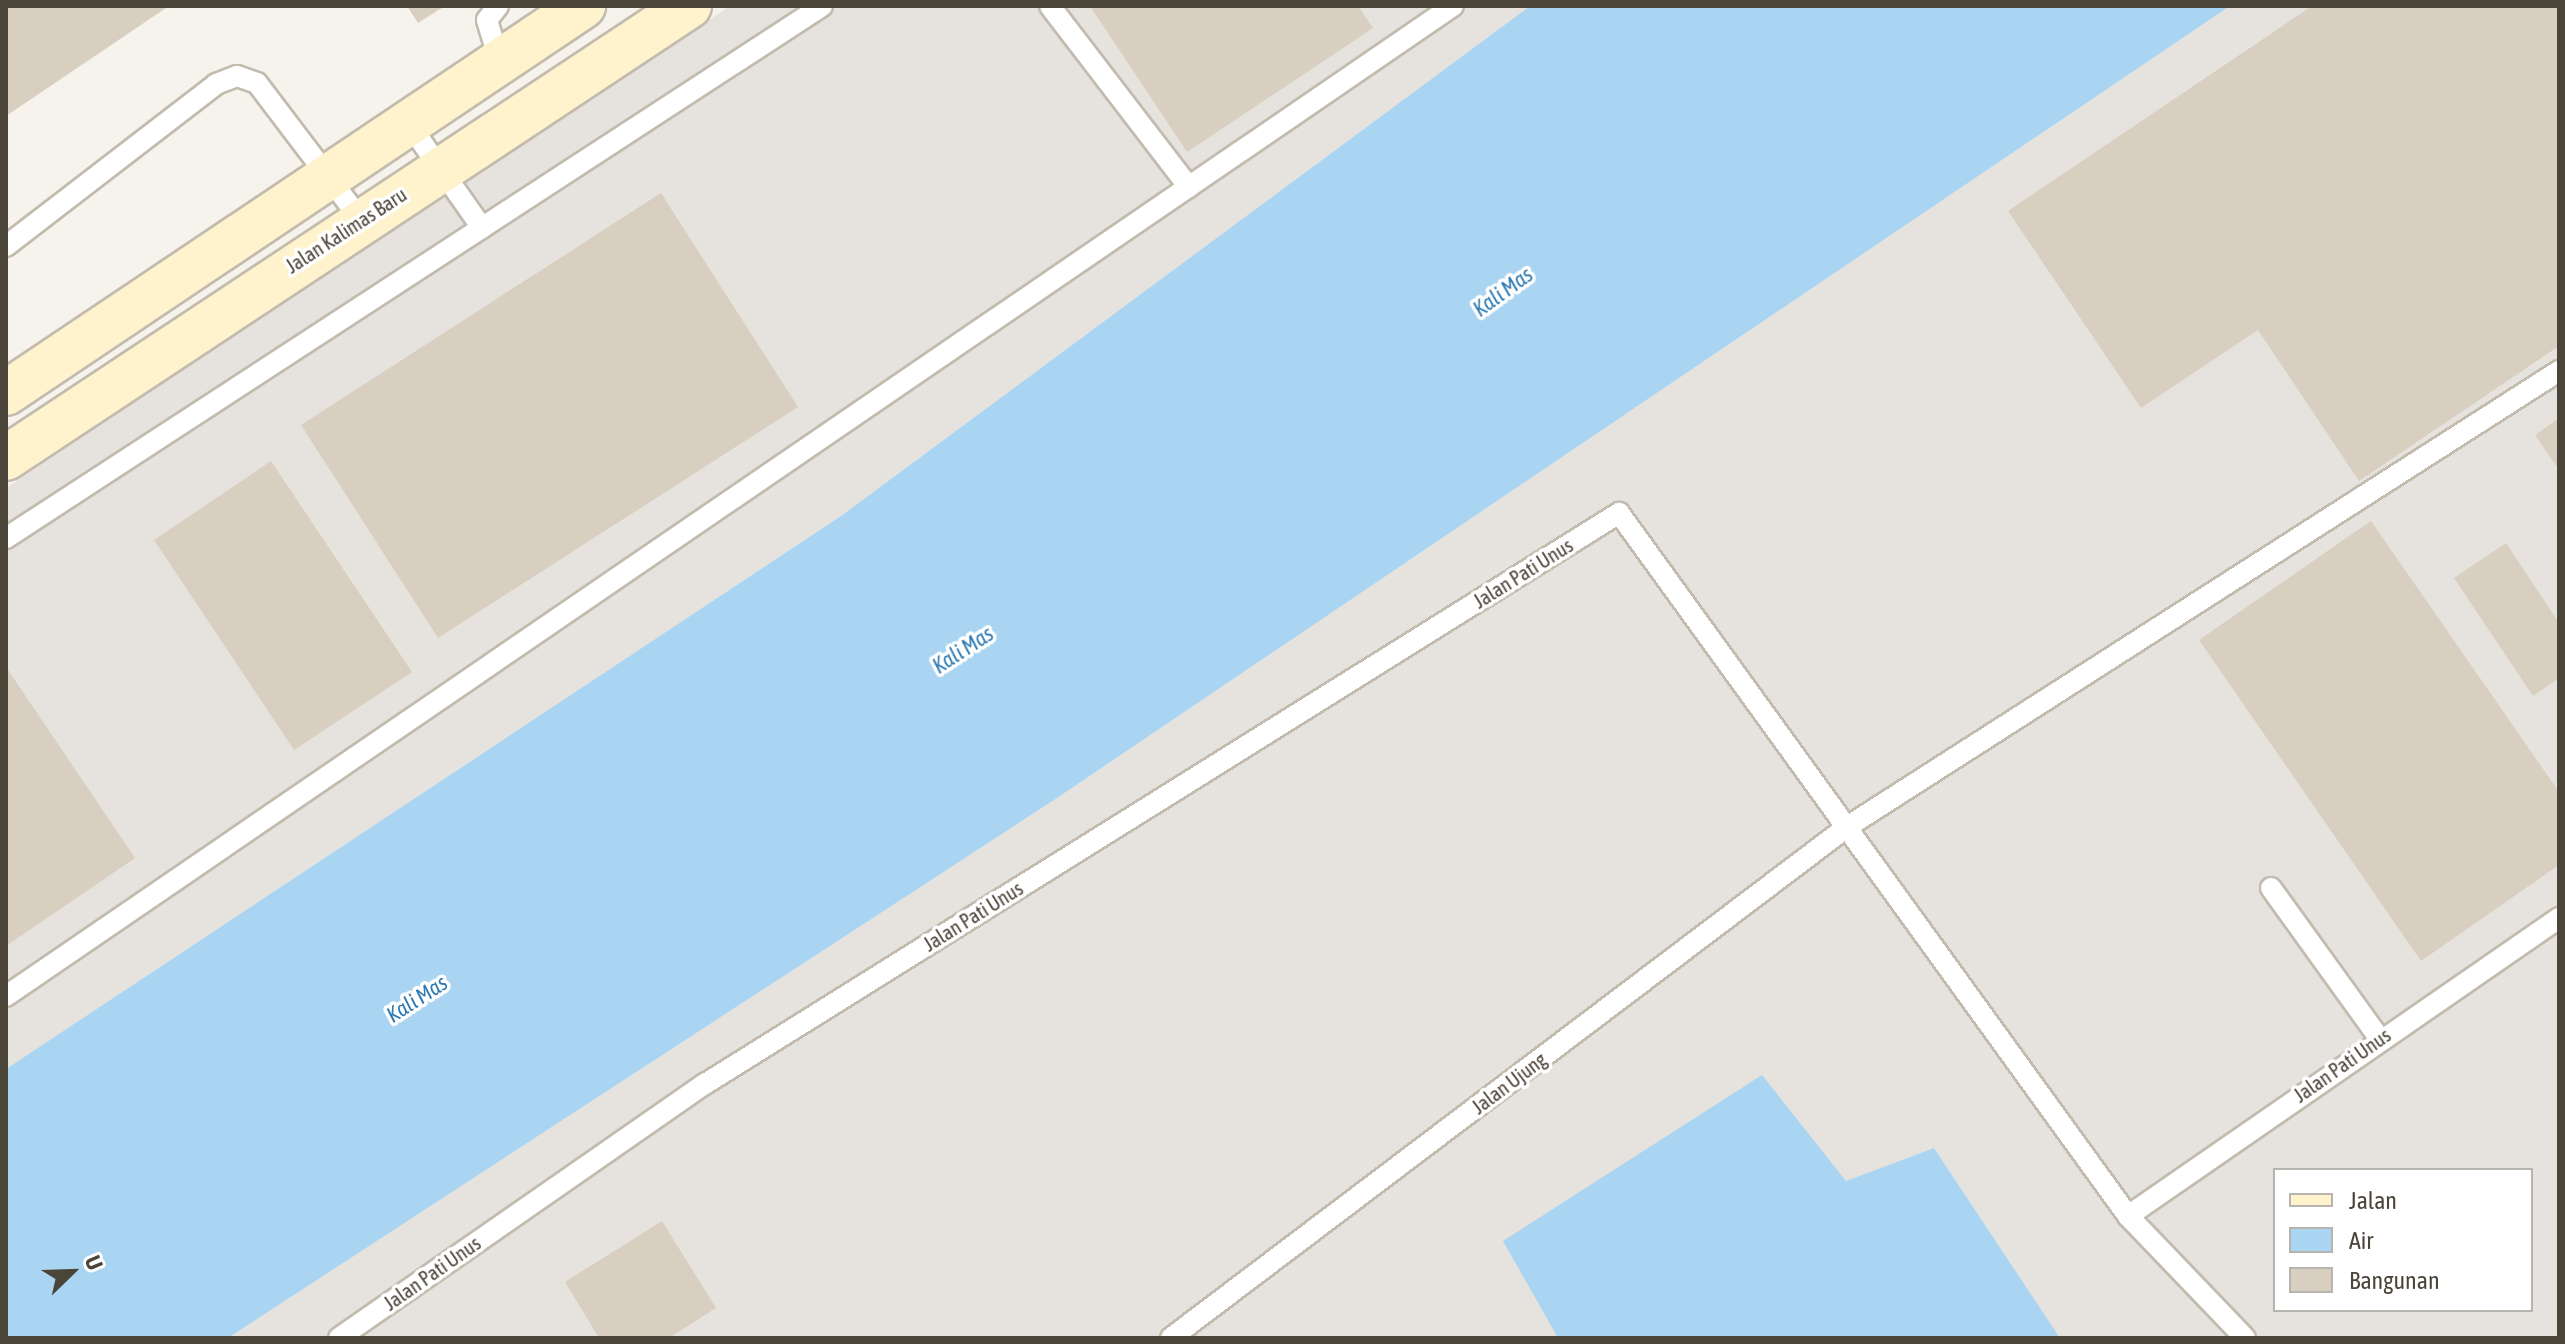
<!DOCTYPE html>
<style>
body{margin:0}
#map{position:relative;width:2565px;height:1344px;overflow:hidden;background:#f6f3ec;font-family:"Asap Condensed",sans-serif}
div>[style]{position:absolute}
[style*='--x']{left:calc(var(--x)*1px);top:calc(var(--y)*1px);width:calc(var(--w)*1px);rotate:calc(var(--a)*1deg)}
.industrial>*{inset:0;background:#e6e2dd}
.water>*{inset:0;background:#a9d4f2}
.building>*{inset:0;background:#d8cfc1}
.roads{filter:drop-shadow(2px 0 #c2bbae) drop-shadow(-2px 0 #c2bbae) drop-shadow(0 2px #c2bbae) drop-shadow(0 -2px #c2bbae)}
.lane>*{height:20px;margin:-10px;padding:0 10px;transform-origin:10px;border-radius:10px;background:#fff}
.secondary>*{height:44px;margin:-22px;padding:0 22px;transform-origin:22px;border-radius:22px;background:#fff3cd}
span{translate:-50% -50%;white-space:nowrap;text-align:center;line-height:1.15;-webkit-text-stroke:7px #fff;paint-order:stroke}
.street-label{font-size:20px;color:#4b4439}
.water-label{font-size:22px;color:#2e7ab2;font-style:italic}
.frame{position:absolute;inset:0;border:8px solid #4b4439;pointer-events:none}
.legend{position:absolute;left:2273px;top:1168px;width:260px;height:144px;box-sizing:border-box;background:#fff;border:2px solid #b7b4b0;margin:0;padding:10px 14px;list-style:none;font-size:24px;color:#4b4439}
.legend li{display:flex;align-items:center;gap:16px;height:40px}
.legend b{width:40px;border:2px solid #b7b4b0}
.north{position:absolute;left:32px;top:1232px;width:80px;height:80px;-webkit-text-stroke:6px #fff;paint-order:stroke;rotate:67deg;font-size:22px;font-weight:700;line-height:32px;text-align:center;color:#4b4439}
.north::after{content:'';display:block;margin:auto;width:28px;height:36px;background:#4b4439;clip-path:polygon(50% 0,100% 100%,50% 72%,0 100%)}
</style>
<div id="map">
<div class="industrial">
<i style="clip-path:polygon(730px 6px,1530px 6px,841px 516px,6px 1069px,6px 488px)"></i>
<i style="clip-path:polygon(evenodd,2230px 6px,2559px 6px,2559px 1338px,2060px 1338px,1934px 1148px,1847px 1181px,1504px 1241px,1558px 1338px,228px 1338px,1057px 798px,2230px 6px,2275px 1170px,2531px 1170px,2531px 1310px,2275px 1310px,2275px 1170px)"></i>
</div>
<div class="water">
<i style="clip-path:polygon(1530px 6px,2230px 6px,1057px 798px,228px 1338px,6px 1338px,6px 1069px,841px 516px)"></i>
<i style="clip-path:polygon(1762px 1075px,1846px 1181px,1934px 1148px,2060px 1338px,1558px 1338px,1503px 1241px)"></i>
</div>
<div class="building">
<i style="clip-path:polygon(6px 6px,169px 6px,6px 116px)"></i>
<i style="clip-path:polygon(407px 6px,445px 6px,418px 23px)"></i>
<i style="clip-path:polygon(1090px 6px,1358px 6px,1373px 28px,1187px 152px)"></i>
<i style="clip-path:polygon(2312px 6px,2559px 6px,2559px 346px,2359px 481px,2258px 330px,2141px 408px,2008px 211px)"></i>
<i style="clip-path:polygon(661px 193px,798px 407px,438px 638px,301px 425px)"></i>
<i style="clip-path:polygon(2559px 418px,2559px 470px,2535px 435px)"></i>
<i style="clip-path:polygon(271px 461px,412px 672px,294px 750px,154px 540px)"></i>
<i style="clip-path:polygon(2371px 521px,2559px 792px,2559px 865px,2421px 961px,2199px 640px)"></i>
<i style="clip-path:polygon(2506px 543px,2559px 623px,2559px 678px,2533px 696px,2454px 578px)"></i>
<i style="clip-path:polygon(6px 667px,135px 858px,6px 946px)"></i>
<i style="clip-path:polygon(662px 1221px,716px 1308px,669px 1338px,599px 1338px,565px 1282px)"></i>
</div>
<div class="roads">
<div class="lane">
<i style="--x:498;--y:6;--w:18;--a:128"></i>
<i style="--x:487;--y:20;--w:45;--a:73.2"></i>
<i style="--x:1050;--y:6;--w:228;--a:52.5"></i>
<i style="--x:409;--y:124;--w:127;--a:54.9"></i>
<i style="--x:6;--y:246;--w:265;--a:-37.6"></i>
<i style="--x:216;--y:84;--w:22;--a:-21"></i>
<i style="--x:237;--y:76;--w:21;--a:19"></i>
<i style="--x:257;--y:83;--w:172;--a:52.8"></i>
<i style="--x:6;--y:538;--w:974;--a:-33.1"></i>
<i style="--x:2271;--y:888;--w:186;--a:54.2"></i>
<i style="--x:6;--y:996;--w:1753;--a:-34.38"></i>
<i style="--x:2128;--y:1216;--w:524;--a:-34.66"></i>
<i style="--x:339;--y:1338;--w:446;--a:-34.8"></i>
<i style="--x:705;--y:1084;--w:1078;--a:-31.99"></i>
<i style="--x:1619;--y:513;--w:868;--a:54.09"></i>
<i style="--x:2128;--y:1216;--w:169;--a:46.2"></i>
<i style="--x:1171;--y:1338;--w:847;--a:-37.09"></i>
<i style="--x:1847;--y:827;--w:846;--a:-32.64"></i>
</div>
<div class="secondary">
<i style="--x:6;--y:393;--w:695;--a:-33.85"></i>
<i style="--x:6;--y:458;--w:819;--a:-33.5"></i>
</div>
</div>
<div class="street-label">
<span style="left:346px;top:230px;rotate:-33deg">Jalan Kalimas Baru</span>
<span style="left:1523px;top:573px;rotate:-32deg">Jalan Pati Unus</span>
<span style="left:973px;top:916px;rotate:-32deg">Jalan Pati Unus</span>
<span style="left:2342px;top:1065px;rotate:-35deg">Jalan Pati Unus</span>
<span style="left:1509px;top:1083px;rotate:-37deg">Jalan Ujung</span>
<span style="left:432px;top:1273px;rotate:-35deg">Jalan Pati Unus</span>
</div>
<div class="water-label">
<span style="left:1503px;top:292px;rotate:-36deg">Kali Mas</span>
<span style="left:963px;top:650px;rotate:-33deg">Kali Mas</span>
<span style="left:417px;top:999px;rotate:-33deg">Kali Mas</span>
</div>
<div class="frame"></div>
<ul class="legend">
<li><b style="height:10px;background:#fff3cd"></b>Jalan</li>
<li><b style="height:22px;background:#a9d4f2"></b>Air</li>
<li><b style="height:22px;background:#d8cfc1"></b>Bangunan</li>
</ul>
<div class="north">U</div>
</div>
